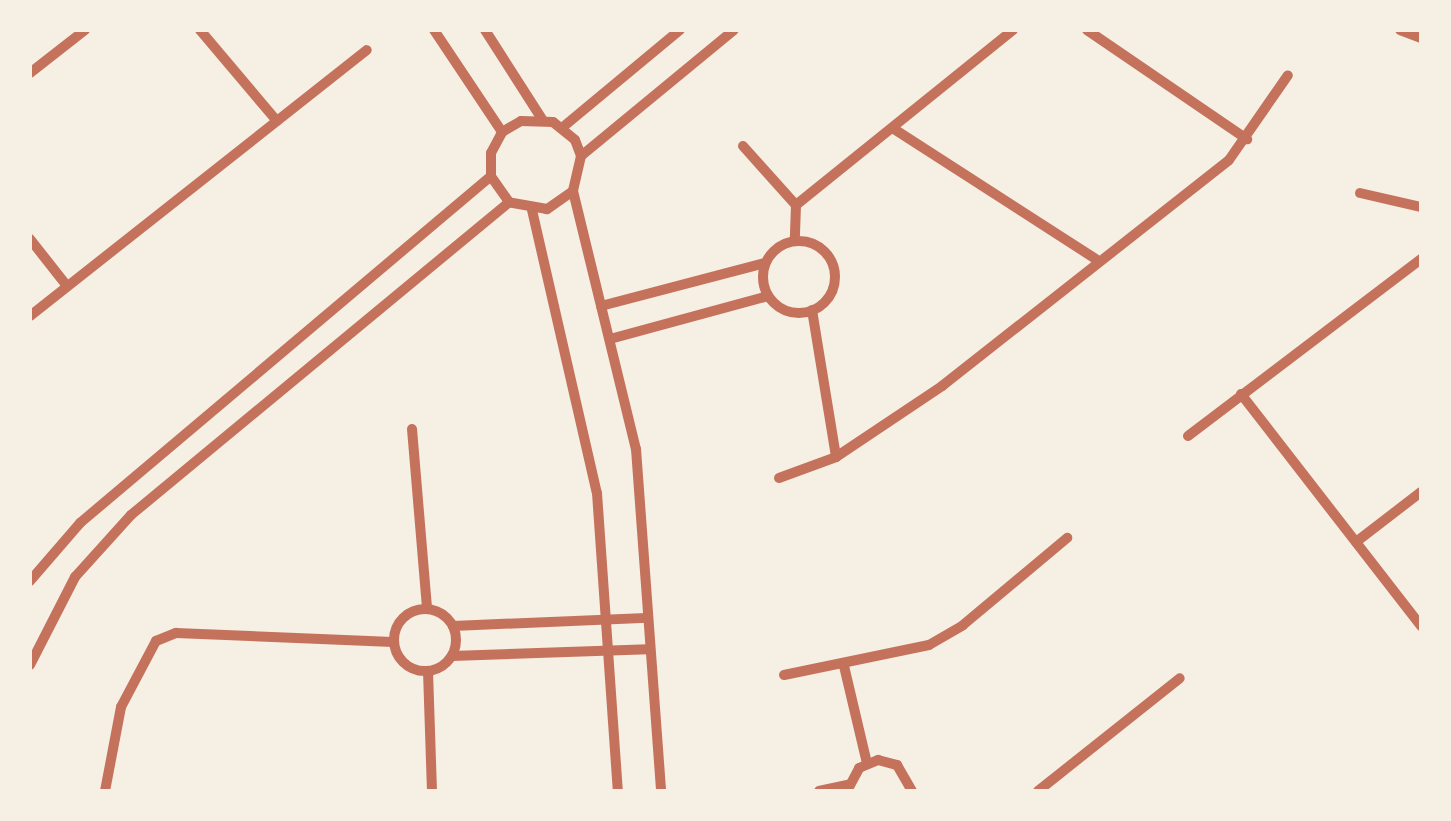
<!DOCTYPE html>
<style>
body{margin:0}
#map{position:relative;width:1451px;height:821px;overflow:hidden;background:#f6efe4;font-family:"PT Sans",sans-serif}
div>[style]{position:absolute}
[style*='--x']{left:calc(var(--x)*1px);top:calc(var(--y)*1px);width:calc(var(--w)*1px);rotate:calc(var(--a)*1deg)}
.minor>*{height:10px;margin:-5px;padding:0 5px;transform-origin:5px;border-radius:5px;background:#c5725c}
.minor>.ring{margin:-5px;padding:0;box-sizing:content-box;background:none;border:10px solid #c5725c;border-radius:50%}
span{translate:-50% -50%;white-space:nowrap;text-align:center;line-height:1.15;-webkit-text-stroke:8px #f6efe4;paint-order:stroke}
.frame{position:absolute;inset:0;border:32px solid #f6efe4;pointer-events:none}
</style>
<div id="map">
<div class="minor">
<i style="--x:200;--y:30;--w:119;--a:49.8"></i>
<i style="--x:434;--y:30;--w:123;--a:56.3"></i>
<i style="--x:485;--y:30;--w:106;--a:57.4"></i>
<i style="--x:1087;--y:30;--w:194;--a:34.3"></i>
<i style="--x:1400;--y:30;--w:22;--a:21"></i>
<i style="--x:30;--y:73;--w:70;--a:-38"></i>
<i style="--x:563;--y:127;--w:152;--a:-39.7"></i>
<i style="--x:894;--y:129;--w:240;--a:32.8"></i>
<i style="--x:743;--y:146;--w:79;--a:48.1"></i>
<i style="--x:796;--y:205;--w:36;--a:92"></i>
<i style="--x:581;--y:156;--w:198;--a:-39.5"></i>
<i style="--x:573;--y:191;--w:32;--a:145"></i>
<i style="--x:547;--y:209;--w:39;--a:-170"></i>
<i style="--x:509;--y:202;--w:32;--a:-125"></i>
<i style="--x:491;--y:176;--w:23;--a:-90"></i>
<i style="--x:491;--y:153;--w:24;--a:-62"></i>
<i style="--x:502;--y:132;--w:22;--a:-30"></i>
<i style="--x:521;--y:121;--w:32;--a:2"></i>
<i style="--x:553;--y:122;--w:28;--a:39"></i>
<i style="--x:575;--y:140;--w:17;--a:69"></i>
<i style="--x:581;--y:156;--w:36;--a:103"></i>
<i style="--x:573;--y:191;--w:266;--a:76.3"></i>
<i style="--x:636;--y:449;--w:343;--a:85.8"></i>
<i style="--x:1360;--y:193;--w:63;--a:12.9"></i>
<i style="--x:796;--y:205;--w:279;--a:-38.9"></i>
<i style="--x:532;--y:210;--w:290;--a:77.1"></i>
<i style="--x:597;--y:493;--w:299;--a:86"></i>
<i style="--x:30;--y:239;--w:60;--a:51.8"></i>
<i class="ring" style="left:763px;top:241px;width:62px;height:62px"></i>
<i style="--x:601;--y:306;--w:170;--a:-14.7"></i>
<i style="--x:812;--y:310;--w:149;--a:80.7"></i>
<i style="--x:30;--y:316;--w:429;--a:-38.3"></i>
<i style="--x:610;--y:339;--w:164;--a:-15.2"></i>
<i style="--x:1241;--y:394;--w:294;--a:52.2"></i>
<i style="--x:412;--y:429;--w:180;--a:85.2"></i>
<i style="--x:1188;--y:436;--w:293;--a:-37.2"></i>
<i style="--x:779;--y:478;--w:61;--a:-20.2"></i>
<i style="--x:836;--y:457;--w:128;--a:-33.8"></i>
<i style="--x:942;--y:386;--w:365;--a:-38.2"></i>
<i style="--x:1229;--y:160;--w:103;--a:-55.2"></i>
<i style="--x:1356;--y:542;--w:82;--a:-37.6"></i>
<i style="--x:30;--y:581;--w:77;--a:-49.2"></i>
<i style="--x:80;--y:523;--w:538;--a:-40.17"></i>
<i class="ring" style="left:394px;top:609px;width:52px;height:52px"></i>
<i style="--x:453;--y:626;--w:194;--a:-2.4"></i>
<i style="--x:452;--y:656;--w:196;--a:-2"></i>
<i style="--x:30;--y:665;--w:99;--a:-62.9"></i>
<i style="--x:75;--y:577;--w:84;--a:-47.9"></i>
<i style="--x:131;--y:515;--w:491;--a:-39.6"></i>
<i style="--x:844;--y:666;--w:100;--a:76.7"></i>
<i style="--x:428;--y:671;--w:120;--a:88.1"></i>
<i style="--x:784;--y:675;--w:148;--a:-11.7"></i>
<i style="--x:929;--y:645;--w:39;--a:-30"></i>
<i style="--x:963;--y:625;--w:136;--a:-39.9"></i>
<i style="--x:105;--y:791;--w:86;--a:-79.2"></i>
<i style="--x:121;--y:707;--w:75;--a:-62.1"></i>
<i style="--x:156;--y:641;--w:22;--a:-22"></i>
<i style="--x:176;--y:633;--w:217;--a:2.4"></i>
<i style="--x:819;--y:791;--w:30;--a:-12"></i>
<i style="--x:847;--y:791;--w:26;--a:-62"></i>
<i style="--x:859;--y:768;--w:21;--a:-23"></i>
<i style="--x:878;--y:760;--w:20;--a:15"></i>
<i style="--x:897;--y:765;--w:30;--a:60"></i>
<i style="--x:1038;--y:791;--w:181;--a:-38.5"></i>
</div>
<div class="frame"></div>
</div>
